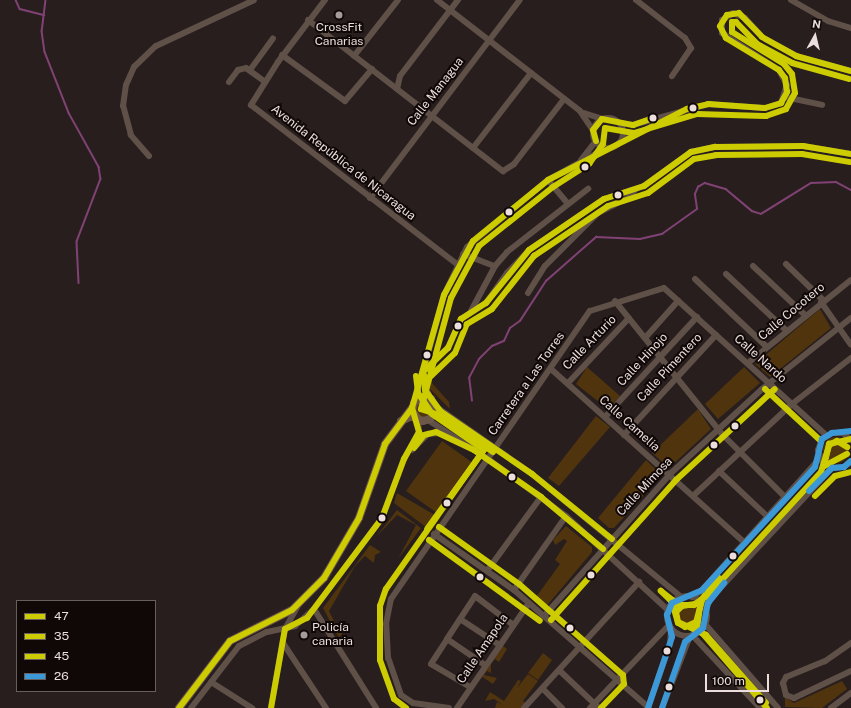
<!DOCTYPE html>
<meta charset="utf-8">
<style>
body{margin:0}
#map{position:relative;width:851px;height:708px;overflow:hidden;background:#281e1e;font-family:"Public Sans",sans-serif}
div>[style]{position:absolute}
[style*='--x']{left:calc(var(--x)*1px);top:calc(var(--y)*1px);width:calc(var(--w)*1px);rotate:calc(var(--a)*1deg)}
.green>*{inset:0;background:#4f340e}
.round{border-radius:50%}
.stream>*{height:1.5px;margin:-0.75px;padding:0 0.75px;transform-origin:0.75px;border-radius:0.75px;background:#804274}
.minor>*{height:6px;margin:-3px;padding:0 3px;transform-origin:3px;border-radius:3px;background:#5f5048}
.minor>.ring{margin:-3px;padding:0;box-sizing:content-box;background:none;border:6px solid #5f5048;border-radius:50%}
.major>*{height:8px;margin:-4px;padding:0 4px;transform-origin:4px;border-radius:4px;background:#6d564a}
.bus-1>*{height:6px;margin:-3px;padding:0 3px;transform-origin:3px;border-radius:3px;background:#cc0}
.bus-2>*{height:6px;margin:-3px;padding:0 3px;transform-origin:3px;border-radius:3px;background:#cc0}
.bus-3>*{height:6px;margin:-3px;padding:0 3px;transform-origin:3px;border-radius:3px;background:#cc0}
.bus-4>*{height:6px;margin:-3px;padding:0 3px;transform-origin:3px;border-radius:3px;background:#3c99d7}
.dots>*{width:11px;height:11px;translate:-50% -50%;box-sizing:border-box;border:2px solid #0f0807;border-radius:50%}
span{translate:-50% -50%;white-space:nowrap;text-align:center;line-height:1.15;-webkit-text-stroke:4px #0f0807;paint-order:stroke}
.poi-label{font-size:12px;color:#ebdedd}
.left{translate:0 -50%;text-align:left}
.street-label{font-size:12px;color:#ebdedd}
.legend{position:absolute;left:16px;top:600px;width:140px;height:92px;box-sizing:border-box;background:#0f0807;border:1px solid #675e5d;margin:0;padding:5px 7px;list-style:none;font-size:12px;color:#ebdedd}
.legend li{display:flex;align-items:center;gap:8px;height:20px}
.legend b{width:20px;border:1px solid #675e5d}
.north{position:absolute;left:795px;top:16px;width:40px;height:40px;-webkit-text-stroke:3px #0f0807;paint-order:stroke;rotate:8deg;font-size:11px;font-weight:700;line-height:16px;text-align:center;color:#ebdedd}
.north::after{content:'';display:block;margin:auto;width:14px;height:18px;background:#ebdedd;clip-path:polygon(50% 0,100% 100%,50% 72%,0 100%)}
.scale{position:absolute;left:705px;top:674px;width:64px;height:18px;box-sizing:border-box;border:2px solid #ebdedd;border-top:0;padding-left:5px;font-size:12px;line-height:14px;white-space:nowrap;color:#ebdedd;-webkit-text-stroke:3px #0f0807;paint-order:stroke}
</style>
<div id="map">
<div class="green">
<i style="clip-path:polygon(820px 309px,831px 328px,770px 377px,755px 364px)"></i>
<i style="clip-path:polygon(587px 367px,620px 396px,608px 409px,576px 384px)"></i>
<i style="clip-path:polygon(744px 367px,760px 383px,718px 419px,705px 404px)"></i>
<i style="clip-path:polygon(433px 369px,432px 383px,449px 402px,450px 409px,426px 385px)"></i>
<i class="round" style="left:416px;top:401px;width:16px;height:16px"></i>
<i style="clip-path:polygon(698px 409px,711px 429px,669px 468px,652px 453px)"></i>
<i style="clip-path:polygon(596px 416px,610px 427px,559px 486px,548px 478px)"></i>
<i class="round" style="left:823px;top:437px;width:26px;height:26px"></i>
<i style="clip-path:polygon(442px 441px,473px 463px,437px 513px,406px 491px)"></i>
<i style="clip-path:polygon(646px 460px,662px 475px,614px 528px,609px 528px,598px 518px)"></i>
<i style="clip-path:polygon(397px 493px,440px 518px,431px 531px,394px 503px)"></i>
<i style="clip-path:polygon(397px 510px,421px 528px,398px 559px,416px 525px,397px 515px,376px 537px)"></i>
<i style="clip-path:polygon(566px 526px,592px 547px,592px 552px,545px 608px,536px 597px,560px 564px,555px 560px,567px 541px,564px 539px,555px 545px,553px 540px)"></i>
<i style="clip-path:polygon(370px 545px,381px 552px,375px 555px,374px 563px,365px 556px,355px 566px,329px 611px,339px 631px,343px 632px,339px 638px,323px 608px)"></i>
<i class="round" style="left:674px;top:603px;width:26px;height:26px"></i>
<i style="clip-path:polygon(502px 645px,507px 649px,499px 662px,495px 659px,491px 664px,491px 673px,487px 671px,484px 675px,497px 678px,493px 684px,481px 676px)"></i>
<i style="clip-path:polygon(543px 653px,552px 660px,538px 680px,528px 673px)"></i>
<i style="clip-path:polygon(528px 674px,538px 681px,523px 701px,512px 694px,526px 703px,521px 708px,495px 708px,497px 702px,503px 705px,494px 699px,485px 701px,490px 692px,504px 701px,518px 680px,521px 681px,517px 688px)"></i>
<i style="clip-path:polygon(842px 681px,847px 689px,822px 708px,785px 707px,785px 697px,794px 703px)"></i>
</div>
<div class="stream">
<i style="--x:16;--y:0;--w:10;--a:66"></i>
<i style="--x:20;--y:9;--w:25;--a:14"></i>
<i style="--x:46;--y:0;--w:31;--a:97"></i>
<i style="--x:42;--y:31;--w:21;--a:82"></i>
<i style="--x:45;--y:52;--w:66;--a:68.5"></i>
<i style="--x:69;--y:113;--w:62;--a:60.9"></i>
<i style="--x:99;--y:167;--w:12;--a:81"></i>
<i style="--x:101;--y:179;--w:67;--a:110.9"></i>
<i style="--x:77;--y:242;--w:41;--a:87.2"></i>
<i style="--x:472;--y:401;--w:23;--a:-97"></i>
<i style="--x:469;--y:378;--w:21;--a:-62"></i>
<i style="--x:479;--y:359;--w:18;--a:-45"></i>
<i style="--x:492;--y:346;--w:13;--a:-23"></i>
<i style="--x:504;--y:341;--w:14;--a:-65"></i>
<i style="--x:510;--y:328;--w:12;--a:-35"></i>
<i style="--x:520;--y:321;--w:48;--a:-57"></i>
<i style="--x:546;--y:281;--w:67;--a:-41.3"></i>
<i style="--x:596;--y:237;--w:44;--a:2.6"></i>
<i style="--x:640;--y:239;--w:23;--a:-13"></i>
<i style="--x:662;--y:234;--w:43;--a:-35.5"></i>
<i style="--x:697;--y:209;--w:15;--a:-98"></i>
<i style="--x:695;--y:194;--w:8;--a:-67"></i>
<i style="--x:698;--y:187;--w:8;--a:-30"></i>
<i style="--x:705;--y:183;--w:22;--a:16"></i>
<i style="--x:726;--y:189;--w:34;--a:40"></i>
<i style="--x:752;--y:211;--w:9;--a:18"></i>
<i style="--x:761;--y:214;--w:59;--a:-31.8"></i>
<i style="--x:811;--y:183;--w:25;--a:-2"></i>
<i style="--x:836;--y:182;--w:17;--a:28"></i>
</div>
<div class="minor">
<i style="--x:325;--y:0;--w:78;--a:127.2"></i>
<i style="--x:278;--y:62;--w:51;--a:122.1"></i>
<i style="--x:251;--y:105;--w:262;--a:37.7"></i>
<i style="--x:437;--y:0;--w:181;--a:37.8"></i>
<i style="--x:580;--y:111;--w:23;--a:56"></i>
<i style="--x:636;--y:0;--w:62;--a:37.8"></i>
<i style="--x:685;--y:38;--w:12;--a:59"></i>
<i style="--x:691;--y:48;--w:34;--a:124"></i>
<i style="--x:791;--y:0;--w:43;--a:29.6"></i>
<i style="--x:828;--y:21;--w:24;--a:17"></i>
<i style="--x:308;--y:20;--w:247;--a:37.8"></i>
<i style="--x:503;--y:171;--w:13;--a:-32"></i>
<i style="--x:514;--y:164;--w:82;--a:-52.4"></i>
<i style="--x:282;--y:55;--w:78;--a:36.1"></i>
<i style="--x:345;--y:101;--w:42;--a:-49.8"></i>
<i style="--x:354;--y:56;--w:71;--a:-51.8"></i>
<i style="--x:250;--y:70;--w:39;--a:-54"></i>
<i style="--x:229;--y:82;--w:15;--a:-53"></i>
<i style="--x:238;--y:70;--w:8;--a:-14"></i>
<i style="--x:246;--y:68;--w:22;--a:36"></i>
<i style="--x:397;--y:89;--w:13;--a:-77"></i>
<i style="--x:400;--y:76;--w:96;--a:-52.7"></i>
<i style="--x:785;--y:97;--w:38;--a:12"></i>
<i style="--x:584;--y:113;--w:19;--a:18"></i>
<i class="ring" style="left:593px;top:118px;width:24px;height:24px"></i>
<i style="--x:619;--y:123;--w:14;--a:8"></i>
<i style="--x:633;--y:125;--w:78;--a:-15.6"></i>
<i style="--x:708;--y:104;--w:57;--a:4"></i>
<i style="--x:765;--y:108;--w:17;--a:-17"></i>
<i style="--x:781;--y:103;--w:19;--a:-72"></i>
<i style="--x:787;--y:85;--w:17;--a:-118"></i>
<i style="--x:779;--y:70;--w:68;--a:-147"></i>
<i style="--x:722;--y:33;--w:13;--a:-90"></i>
<i style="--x:722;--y:20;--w:13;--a:-32"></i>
<i style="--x:733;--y:13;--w:13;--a:23"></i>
<i style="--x:745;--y:18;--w:25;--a:48"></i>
<i style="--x:762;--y:37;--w:39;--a:29"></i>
<i style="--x:796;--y:56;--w:57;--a:15.3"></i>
<i style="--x:620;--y:142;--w:70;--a:-26.2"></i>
<i style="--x:473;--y:148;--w:95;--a:-52.3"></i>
<i style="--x:149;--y:156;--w:28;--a:-131"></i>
<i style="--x:131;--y:135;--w:30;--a:-105"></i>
<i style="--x:123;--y:106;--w:21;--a:-82"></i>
<i style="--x:126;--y:85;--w:20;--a:-66"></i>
<i style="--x:134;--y:67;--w:30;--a:-44"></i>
<i style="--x:156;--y:46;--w:108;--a:-25.1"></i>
<i style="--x:581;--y:160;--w:24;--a:-52"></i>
<i style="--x:548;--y:180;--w:30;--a:50"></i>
<i style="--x:370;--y:198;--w:248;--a:-52.9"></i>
<i style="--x:463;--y:254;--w:34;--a:21"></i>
<i style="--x:786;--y:264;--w:52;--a:44.2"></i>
<i style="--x:753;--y:266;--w:71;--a:43.3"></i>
<i style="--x:726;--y:274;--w:83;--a:43.1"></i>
<i style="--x:695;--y:279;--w:99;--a:43.4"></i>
<i style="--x:528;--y:293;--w:32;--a:-58"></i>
<i style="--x:545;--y:266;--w:75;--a:-45"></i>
<i style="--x:598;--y:213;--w:34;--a:-27"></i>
<i style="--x:628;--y:198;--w:11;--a:-49"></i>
<i style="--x:615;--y:301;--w:169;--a:51.2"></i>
<i style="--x:721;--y:433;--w:92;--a:45"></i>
<i style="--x:821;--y:302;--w:52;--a:55.1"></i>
<i style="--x:471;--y:311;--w:51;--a:-61.9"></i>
<i style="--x:495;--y:266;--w:18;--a:-49"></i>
<i style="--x:507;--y:252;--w:103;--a:-37.9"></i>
<i style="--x:645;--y:338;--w:50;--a:-48.3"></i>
<i style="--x:748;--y:363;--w:132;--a:-38.9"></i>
<i style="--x:551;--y:369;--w:261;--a:41.9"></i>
<i style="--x:425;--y:370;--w:32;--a:-44"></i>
<i style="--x:448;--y:348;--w:32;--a:-66"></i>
<i style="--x:461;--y:319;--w:30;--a:-33"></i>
<i style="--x:486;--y:303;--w:37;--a:-55"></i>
<i style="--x:507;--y:273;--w:32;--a:-46"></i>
<i style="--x:529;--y:250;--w:91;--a:-34.2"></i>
<i style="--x:604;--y:199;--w:42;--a:-18"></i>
<i style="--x:644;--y:186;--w:58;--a:-35.9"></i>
<i style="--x:691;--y:152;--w:25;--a:-12"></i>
<i style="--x:715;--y:147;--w:88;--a:-0.7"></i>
<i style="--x:803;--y:146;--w:49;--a:9.5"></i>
<i style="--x:423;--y:382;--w:19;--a:65"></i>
<i style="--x:568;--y:383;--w:89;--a:-46.8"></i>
<i style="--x:415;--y:401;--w:110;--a:-74.7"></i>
<i style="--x:444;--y:295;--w:53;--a:-64.4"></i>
<i style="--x:467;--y:247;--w:105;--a:-39.6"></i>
<i style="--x:548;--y:180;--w:66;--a:-28.9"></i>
<i style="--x:435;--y:406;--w:118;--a:35"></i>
<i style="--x:532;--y:474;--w:193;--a:39.5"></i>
<i style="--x:605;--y:417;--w:136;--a:-47.4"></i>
<i style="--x:428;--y:420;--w:72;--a:33"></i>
<i style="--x:488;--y:459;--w:97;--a:36.2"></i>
<i style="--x:566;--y:516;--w:139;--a:42.7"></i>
<i style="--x:624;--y:435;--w:136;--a:-47.4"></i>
<i style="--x:851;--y:440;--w:11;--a:-139"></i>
<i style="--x:843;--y:433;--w:11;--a:180"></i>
<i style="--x:832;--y:433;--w:12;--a:149"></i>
<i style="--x:822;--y:439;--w:12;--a:110"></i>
<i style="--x:818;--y:450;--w:14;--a:69"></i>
<i style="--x:823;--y:463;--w:10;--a:29"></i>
<i style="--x:832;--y:468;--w:12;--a:-5"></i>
<i style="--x:844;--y:467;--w:9;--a:-41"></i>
<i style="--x:412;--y:450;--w:23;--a:-45"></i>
<i style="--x:428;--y:434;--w:12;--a:-5"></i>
<i style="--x:440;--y:433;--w:15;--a:28"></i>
<i style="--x:719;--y:471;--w:67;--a:43.2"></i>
<i style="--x:694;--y:495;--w:134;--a:-42.9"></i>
<i style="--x:792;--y:404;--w:75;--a:-37.9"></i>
<i style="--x:434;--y:534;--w:98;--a:35"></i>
<i style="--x:514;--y:590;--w:178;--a:41.1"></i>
<i style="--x:487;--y:571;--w:92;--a:-53.9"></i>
<i style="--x:514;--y:590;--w:90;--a:-54.9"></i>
<i class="ring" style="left:667px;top:596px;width:34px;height:34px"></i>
<i style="--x:692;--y:597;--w:12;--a:-35"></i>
<i style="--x:702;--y:590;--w:177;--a:-48.2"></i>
<i style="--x:314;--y:609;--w:117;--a:57.9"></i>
<i style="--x:706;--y:609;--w:12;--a:-66"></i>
<i style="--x:711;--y:598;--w:178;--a:-47.1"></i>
<i style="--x:545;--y:615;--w:188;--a:-48.4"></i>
<i style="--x:670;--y:474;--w:125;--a:-42.7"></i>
<i style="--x:762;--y:389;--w:114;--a:-38.6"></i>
<i style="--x:460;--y:619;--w:45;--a:33.3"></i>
<i style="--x:705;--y:624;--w:111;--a:49"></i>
<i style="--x:692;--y:635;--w:100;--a:47"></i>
<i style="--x:447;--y:639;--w:46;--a:34.4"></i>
<i style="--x:283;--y:643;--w:78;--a:56.5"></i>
<i style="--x:851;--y:643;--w:32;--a:145"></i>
<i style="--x:825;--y:661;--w:42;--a:157.7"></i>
<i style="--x:786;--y:677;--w:7;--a:117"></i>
<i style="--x:783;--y:683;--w:12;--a:76"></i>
<i style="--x:786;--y:695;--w:9;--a:21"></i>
<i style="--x:794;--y:698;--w:63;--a:-25.3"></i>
<i style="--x:560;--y:671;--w:54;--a:43.5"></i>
<i style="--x:211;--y:682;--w:49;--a:32.4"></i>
<i style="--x:470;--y:687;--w:45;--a:-149.5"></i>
<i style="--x:431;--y:664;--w:30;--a:-57"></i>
<i style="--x:447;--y:639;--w:51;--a:-56.9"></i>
<i style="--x:475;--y:596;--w:46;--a:37.1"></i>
<i style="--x:543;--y:689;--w:27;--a:45"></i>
<i style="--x:191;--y:708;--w:78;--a:-52.3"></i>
<i style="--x:239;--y:646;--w:31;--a:-27"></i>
<i style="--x:267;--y:632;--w:29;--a:-12"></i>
<i style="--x:295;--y:626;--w:25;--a:-42"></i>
<i style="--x:314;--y:609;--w:114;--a:-53.2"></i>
<i style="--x:382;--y:518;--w:63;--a:-69.6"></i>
<i style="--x:404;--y:459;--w:31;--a:-61"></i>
<i style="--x:419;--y:432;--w:13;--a:-94"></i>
<i style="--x:271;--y:708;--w:80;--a:-80"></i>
<i style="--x:285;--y:629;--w:26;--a:-61"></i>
<i style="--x:449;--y:708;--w:36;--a:-172"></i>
<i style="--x:413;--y:703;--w:14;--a:-146"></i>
<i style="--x:401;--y:695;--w:39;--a:-109"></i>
<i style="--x:388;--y:658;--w:34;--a:-93"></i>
<i style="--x:386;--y:624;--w:25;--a:-79"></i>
<i style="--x:391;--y:599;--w:350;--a:-55.4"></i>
<i style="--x:590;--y:311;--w:77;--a:-17.3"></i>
<i style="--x:664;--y:288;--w:219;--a:42.2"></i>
<i style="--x:457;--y:708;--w:127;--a:-55.6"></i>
<i style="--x:524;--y:708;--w:171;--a:-47.6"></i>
<i style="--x:590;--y:708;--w:115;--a:-46.4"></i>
<i style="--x:648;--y:708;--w:68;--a:-71"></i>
<i style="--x:670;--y:644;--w:16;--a:-86"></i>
<i style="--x:662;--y:708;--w:77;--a:-68.7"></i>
<i style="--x:831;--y:708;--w:25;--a:-37"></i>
</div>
<div class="major">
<i style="--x:401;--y:421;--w:10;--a:-24"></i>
<i style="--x:410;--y:417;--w:3;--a:0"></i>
<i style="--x:413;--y:417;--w:5;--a:22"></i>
<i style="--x:418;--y:419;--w:2;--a:27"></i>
<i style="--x:420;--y:420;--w:3;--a:18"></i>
<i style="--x:423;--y:421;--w:7;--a:-16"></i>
<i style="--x:430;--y:419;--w:12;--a:-59"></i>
<i style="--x:436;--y:409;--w:11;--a:-117"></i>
<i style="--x:431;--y:399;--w:10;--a:-169"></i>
<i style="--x:421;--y:397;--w:9;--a:139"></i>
<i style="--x:414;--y:403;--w:8;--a:104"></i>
<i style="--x:412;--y:411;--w:10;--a:53"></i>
<i style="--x:179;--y:708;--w:84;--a:-52.7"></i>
<i style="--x:230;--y:641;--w:69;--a:-26.6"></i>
<i style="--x:292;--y:610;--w:45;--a:-45"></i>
<i style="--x:324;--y:578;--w:69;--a:-59.7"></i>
<i style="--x:359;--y:518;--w:78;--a:-70.6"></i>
<i style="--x:385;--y:444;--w:45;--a:-53.1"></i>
</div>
<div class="bus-1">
<i style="--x:596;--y:141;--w:11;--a:-105"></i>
<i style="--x:593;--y:130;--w:14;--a:-51"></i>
<i style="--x:602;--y:119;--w:32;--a:11"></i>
<i style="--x:633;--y:125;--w:21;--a:-19"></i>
<i style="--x:425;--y:370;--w:32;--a:-44"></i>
<i style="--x:448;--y:348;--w:32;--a:-66"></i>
<i style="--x:461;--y:319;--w:30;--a:-33"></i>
<i style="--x:486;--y:303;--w:68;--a:-50.9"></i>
<i style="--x:529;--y:250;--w:91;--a:-34.2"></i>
<i style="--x:604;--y:199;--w:42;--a:-18"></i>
<i style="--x:644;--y:186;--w:58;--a:-35.9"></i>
<i style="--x:691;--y:152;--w:25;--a:-12"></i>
<i style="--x:715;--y:147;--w:88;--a:-0.7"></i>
<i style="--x:803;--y:146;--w:49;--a:9.5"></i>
<i style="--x:424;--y:375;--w:15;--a:86"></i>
<i style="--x:425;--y:390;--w:26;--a:54"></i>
<i style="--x:440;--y:411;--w:112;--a:34.4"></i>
<i style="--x:532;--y:474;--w:103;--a:39.1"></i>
<i style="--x:414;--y:448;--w:16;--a:-52"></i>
<i style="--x:424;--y:435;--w:12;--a:-14"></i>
<i style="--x:436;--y:432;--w:42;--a:25.3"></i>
<i style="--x:474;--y:450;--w:82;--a:35"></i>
<i style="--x:541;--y:497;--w:81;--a:40"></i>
<i style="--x:285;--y:629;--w:25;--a:-27"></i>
<i style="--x:307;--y:618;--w:125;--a:-53.1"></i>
<i style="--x:382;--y:518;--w:63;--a:-69.6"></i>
<i style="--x:404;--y:459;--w:31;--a:-61"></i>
<i style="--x:419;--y:432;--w:25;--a:-106"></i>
<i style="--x:412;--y:408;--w:117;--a:-74.2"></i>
<i style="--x:444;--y:295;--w:61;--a:-61.8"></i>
<i style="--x:473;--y:241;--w:97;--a:-39.1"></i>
<i style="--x:548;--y:180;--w:156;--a:-27.1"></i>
<i style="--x:687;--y:109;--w:22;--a:-13"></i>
<i style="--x:708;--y:104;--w:57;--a:4"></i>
<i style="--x:765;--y:108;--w:17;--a:-17"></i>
<i style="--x:781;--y:103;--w:13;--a:-61"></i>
<i style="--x:787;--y:92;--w:14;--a:-98"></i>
<i style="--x:785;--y:78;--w:10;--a:-127"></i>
<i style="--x:779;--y:70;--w:62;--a:-148.9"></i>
<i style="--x:726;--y:38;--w:13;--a:-117"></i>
<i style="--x:720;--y:26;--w:13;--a:-58"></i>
<i style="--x:727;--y:15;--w:12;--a:-9"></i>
<i style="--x:739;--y:13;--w:33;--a:46"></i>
<i style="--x:762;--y:37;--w:39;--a:29"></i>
<i style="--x:796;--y:56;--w:57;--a:15.3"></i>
<i style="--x:179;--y:708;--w:84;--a:-52.7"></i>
<i style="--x:230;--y:641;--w:69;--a:-26.6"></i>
<i style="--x:292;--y:610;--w:45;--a:-45"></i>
<i style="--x:324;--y:578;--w:69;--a:-59.7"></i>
<i style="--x:359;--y:518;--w:78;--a:-70.6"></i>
<i style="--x:385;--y:444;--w:45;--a:-53.1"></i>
<i style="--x:271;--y:708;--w:80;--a:-80"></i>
</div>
<div class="bus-2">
<i style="--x:416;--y:376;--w:17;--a:83"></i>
<i style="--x:418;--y:393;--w:25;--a:56"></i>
<i style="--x:432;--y:414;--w:63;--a:34.7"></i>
<i style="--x:484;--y:450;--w:97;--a:125.8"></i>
<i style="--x:431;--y:376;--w:33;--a:-44"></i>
<i style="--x:455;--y:353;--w:31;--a:-68"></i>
<i style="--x:467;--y:324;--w:29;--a:-31"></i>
<i style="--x:492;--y:309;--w:68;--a:-51.6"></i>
<i style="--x:534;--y:256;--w:89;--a:-34"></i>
<i style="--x:608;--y:206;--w:42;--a:-18"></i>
<i style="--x:648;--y:193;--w:57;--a:-36.5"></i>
<i style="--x:694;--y:159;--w:22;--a:-10"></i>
<i style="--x:716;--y:155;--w:86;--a:-0.7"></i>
<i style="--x:802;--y:154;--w:49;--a:9.5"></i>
<i style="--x:765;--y:389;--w:76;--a:42.9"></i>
<i style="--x:493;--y:452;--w:65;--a:-145.6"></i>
<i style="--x:439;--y:415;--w:19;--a:-162"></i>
<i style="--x:421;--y:409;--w:115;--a:-74.9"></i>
<i style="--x:451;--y:298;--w:59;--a:-61.7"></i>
<i style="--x:479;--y:246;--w:95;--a:-38.6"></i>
<i style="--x:553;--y:187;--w:43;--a:-32.6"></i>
<i style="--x:589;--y:164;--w:24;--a:-55"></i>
<i style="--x:603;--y:144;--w:16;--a:-83"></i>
<i style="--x:605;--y:128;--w:29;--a:10"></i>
<i style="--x:634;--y:133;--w:66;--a:-16.8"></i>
<i style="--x:697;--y:114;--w:69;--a:1.7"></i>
<i style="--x:766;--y:116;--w:21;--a:-19"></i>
<i style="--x:786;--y:109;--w:18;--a:-61"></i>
<i style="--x:795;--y:93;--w:19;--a:-99"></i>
<i style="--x:792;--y:74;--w:13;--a:-129"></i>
<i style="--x:784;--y:64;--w:61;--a:-148.4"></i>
<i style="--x:732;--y:32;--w:10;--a:-90"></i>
<i style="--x:732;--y:22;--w:4;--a:0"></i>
<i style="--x:736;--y:22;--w:30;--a:46"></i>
<i style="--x:757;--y:44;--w:40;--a:28"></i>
<i style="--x:792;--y:63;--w:59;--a:15.7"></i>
<i style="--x:815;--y:496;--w:28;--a:-45"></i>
<i style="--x:835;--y:476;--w:16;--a:-14"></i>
<i style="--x:429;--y:540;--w:137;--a:36.1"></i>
<i style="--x:719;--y:578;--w:28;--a:129"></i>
<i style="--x:701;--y:600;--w:27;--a:98"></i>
<i style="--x:697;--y:627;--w:107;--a:49.2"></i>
<i style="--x:551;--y:620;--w:188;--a:-48.2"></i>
<i style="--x:676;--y:480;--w:134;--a:-42.6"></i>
<i style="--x:766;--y:703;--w:91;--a:-131.4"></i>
<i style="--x:706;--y:635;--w:31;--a:-155"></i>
<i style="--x:678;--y:622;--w:10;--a:-101"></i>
<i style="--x:676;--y:612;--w:8;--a:-45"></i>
<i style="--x:682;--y:606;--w:13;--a:-9"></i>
<i style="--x:695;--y:604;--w:14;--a:-34"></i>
<i style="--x:707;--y:596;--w:168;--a:-47.4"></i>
<i style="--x:821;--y:472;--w:28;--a:-73"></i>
<i style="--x:829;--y:445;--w:9;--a:-27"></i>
<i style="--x:837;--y:441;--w:12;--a:31"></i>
</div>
<div class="bus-3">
<i style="--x:847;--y:454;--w:26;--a:152"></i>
<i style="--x:824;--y:466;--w:23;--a:-77"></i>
<i style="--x:829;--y:444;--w:23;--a:-13"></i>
<i style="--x:439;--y:527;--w:98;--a:35.5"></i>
<i style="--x:519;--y:584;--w:138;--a:41.2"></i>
<i style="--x:623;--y:675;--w:9;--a:84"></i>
<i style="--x:624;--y:684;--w:33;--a:134"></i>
<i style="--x:661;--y:591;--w:23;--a:38"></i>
<i style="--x:679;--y:605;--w:15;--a:0"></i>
<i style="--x:694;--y:605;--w:9;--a:-32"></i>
<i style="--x:702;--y:600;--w:23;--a:105"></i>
<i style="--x:696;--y:622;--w:12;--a:156"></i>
<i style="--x:685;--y:627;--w:8;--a:-150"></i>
<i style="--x:678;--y:623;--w:22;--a:-106"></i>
<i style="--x:672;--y:602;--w:16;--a:-135"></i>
<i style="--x:406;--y:708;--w:15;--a:-143"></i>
<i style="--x:394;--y:699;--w:41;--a:-109.7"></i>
<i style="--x:380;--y:660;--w:54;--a:-90"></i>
<i style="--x:380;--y:606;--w:18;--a:-71"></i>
<i style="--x:386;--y:589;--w:165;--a:-54.9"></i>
</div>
<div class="bus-4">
<i style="--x:809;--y:491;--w:33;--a:-45"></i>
<i style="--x:832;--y:468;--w:12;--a:-5"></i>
<i style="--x:844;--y:467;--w:9;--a:-41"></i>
<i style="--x:648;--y:708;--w:75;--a:-71.3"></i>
<i style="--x:672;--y:637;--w:23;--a:-103"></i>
<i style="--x:667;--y:615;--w:13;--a:-67"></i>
<i style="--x:672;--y:603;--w:33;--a:-23"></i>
<i style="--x:702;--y:590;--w:167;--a:-47.4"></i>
<i style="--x:815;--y:467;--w:29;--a:-76"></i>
<i style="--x:822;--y:439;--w:12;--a:-31"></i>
<i style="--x:832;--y:433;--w:19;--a:-6"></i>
<i style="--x:662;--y:708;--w:70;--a:-70.8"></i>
<i style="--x:685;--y:642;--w:23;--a:-38"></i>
<i style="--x:703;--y:628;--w:25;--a:-79"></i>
<i style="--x:708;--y:603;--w:26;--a:-51"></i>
</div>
<div class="dots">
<i style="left:339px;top:15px;background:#a79b9a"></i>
<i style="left:693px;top:108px;background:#ebdedd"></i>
<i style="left:653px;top:118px;background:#ebdedd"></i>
<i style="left:585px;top:167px;background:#ebdedd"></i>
<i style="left:618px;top:195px;background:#ebdedd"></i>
<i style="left:509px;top:212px;background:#ebdedd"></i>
<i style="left:458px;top:326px;background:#ebdedd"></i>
<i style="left:427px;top:355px;background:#ebdedd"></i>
<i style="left:735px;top:426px;background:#ebdedd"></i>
<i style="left:714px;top:445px;background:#ebdedd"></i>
<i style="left:512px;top:477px;background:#ebdedd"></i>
<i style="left:447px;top:503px;background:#ebdedd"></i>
<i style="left:382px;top:518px;background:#ebdedd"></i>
<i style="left:733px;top:556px;background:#ebdedd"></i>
<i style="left:591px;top:575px;background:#ebdedd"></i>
<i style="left:480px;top:577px;background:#ebdedd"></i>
<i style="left:570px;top:628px;background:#ebdedd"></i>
<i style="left:304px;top:635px;background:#a79b9a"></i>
<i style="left:667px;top:651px;background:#ebdedd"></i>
<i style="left:669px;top:687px;background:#ebdedd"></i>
<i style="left:760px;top:700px;background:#ebdedd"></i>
</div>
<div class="poi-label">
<span style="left:339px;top:35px">CrossFit<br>Canarias</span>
<span class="left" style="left:312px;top:635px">Policía<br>canaria</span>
</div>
<div class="street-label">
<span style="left:436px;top:92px;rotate:-52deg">Calle Managua</span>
<span style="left:343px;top:163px;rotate:38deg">Avenida República de Nicaragua</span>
<span style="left:792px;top:312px;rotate:-40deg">Calle Cocotero</span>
<span style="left:590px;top:343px;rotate:-46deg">Calle Arturio</span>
<span style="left:760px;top:359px;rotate:42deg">Calle Nardo</span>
<span style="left:643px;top:360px;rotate:-47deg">Calle Hinojo</span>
<span style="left:670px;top:368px;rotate:-47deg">Calle Pimentero</span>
<span style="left:527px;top:384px;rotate:-55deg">Carretera a Las Torres</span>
<span style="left:629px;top:424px;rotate:42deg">Calle Camelia</span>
<span style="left:645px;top:487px;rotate:-47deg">Calle Mimosa</span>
<span style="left:483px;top:649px;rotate:-56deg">Calle Amapola</span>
</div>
<ul class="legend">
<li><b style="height:5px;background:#cc0"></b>47</li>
<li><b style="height:5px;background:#cc0"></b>35</li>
<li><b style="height:5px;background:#cc0"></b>45</li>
<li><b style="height:5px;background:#3c99d7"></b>26</li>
</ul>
<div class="north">N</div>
<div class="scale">100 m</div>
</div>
